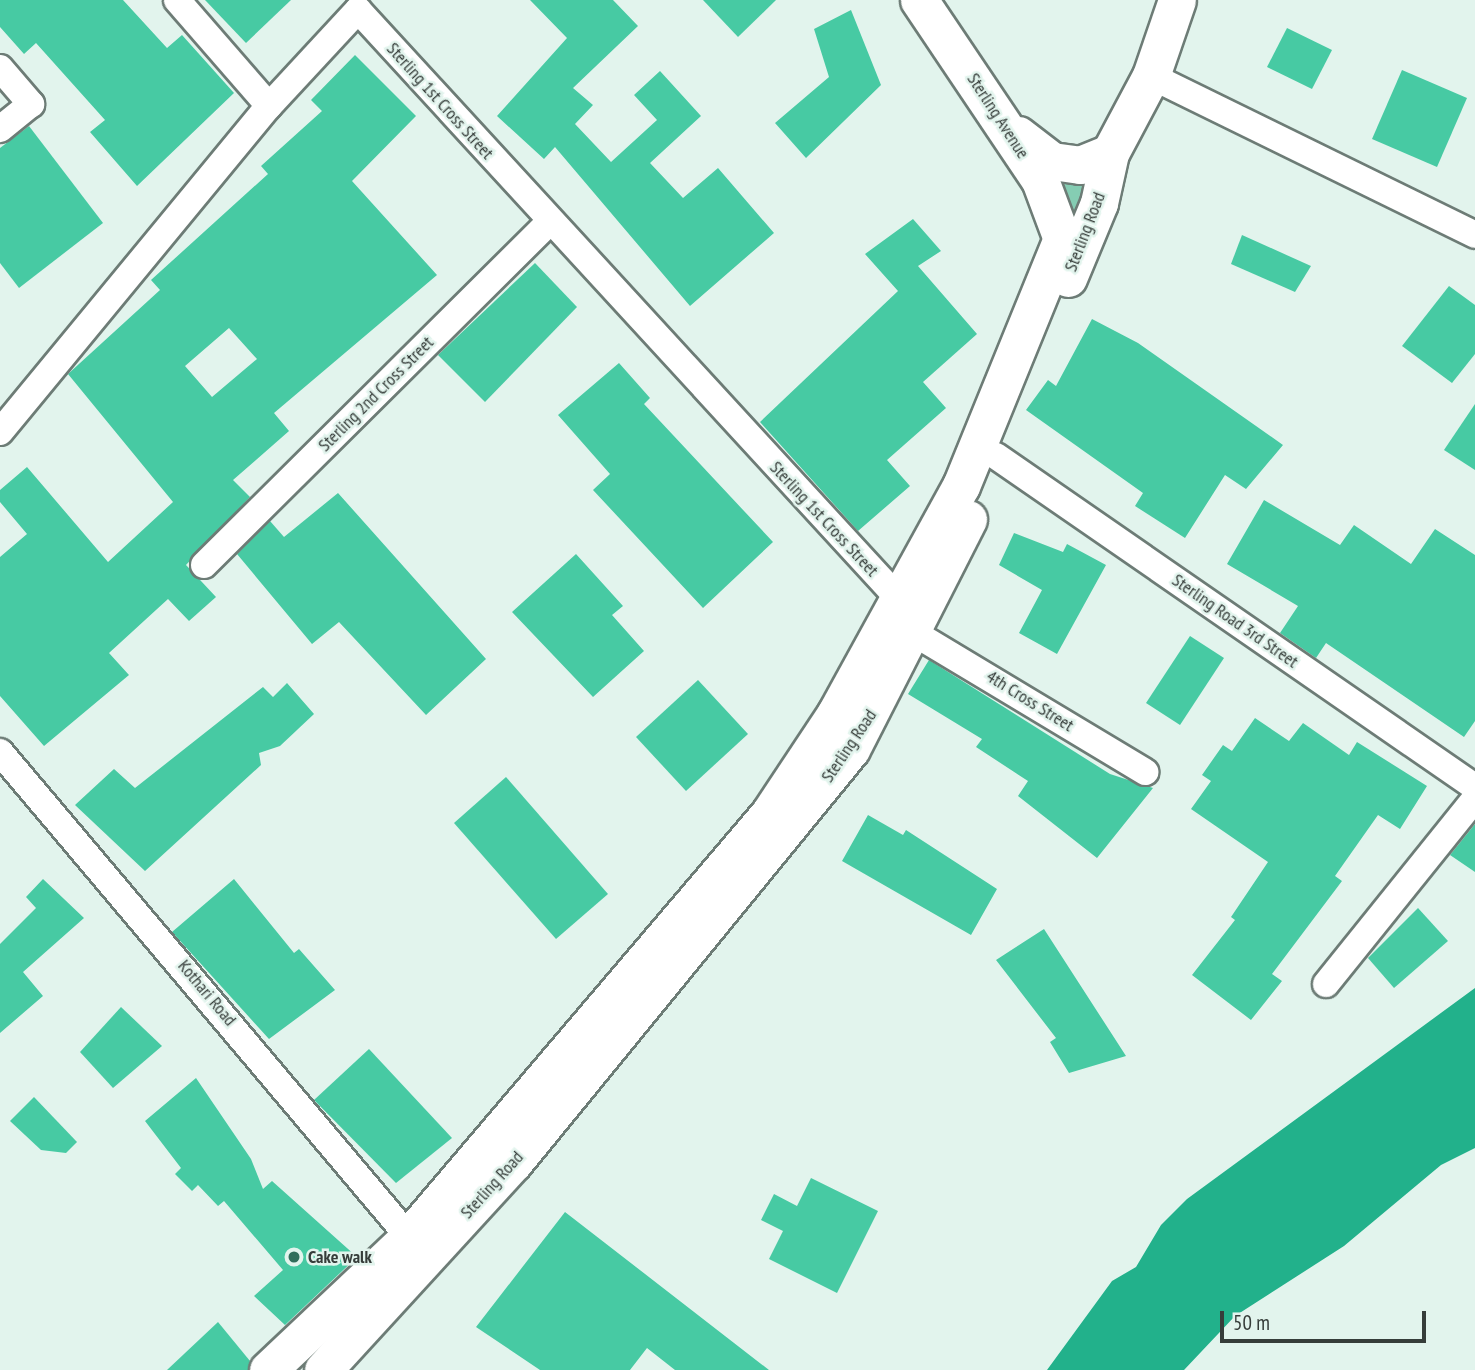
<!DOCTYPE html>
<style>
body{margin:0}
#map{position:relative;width:1475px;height:1370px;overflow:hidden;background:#e2f4ed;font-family:"PT Sans Narrow",sans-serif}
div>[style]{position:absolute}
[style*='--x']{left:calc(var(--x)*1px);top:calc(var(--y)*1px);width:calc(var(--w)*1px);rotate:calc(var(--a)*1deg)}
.green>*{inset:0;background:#85cdb3}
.water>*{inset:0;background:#22b18b}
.building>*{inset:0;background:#47caa3}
.roads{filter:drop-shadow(2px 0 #6d7c76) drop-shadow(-2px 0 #6d7c76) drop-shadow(0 2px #6d7c76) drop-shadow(0 -2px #6d7c76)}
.minor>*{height:26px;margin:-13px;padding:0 13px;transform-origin:13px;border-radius:13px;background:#fff}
.secondary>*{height:37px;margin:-18.5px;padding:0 18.5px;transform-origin:18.5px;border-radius:18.5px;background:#fff}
.dots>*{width:19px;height:19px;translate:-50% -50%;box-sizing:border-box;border:4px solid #e2f4ed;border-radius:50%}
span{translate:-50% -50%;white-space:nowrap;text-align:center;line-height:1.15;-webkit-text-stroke:5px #e2f4ed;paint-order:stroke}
.street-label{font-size:18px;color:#363d3a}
.poi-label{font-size:18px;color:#363d3a;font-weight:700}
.left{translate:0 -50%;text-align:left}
.scale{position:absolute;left:1220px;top:1311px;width:206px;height:32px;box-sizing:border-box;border:4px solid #363d3a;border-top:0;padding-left:9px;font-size:21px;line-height:24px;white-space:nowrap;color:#363d3a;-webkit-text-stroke:5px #e2f4ed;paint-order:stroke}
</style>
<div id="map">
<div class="green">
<i style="clip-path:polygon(1046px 170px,1092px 181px,1070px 232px)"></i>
</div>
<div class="water">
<i style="clip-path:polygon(1475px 988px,1475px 1148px,1441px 1165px,1344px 1246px,1235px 1316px,1184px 1370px,1047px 1370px,1112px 1281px,1136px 1267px,1161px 1225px,1187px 1199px)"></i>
</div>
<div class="building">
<i style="clip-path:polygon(0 0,123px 0,167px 48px,182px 35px,234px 93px,137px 186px,90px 132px,105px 120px,36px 43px,24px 54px,0 27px)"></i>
<i style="clip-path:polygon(205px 0,291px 0,246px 43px)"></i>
<i style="clip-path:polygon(530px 0,613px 0,638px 26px,573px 88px,593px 105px,575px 124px,611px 162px,657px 120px,634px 95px,660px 71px,701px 116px,650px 163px,683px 198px,718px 168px,774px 233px,690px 306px,555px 147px,544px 159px,497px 116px,567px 38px)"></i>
<i style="clip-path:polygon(703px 0,776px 0,738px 37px)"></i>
<i style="clip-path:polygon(851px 10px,881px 85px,806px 158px,775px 123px,829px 77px,814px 29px)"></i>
<i style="clip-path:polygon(1287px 28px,1332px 50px,1312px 89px,1267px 67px)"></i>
<i style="clip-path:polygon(evenodd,355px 55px,416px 116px,352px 181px,437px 275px,274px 413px,289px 431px,233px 480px,250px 497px,186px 565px,216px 597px,189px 621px,168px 599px,109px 653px,129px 675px,44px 746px,0 696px,0 557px,27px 534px,0 502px,0 490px,27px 467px,108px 562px,173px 502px,68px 374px,160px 290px,151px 280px,268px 174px,261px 166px,322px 111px,311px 100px,355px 55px,229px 328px,257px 359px,212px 397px,185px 366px,229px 328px)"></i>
<i style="clip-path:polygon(1402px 70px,1467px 98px,1437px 167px,1372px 139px)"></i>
<i style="clip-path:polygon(29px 126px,103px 223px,19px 288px,0 263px,0 148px)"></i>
<i style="clip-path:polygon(913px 219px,941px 251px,918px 266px,977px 334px,923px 382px,946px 408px,887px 460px,910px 486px,858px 531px,760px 422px,898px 291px,865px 254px)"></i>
<i style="clip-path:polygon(1242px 235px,1311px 266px,1295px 292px,1231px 264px)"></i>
<i style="clip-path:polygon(535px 263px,577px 307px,485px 402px,438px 355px)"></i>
<i style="clip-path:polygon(1449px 286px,1475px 305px,1475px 354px,1452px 383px,1402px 346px)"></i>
<i style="clip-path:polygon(1092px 319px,1138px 343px,1283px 445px,1246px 489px,1225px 475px,1185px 538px,1135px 506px,1143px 493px,1026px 410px,1048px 380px,1056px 386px)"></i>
<i style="clip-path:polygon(619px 363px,650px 398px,644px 404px,773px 542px,703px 608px,593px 490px,610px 474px,558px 415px)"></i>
<i style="clip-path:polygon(1475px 404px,1475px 470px,1444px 450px)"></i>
<i style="clip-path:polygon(338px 493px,486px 659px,426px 715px,339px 622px,312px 644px,237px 554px,270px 521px,284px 537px)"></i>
<i style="clip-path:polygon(1264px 500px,1340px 545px,1354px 525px,1411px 564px,1435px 529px,1475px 555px,1475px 721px,1464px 737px,1326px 643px,1316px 658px,1280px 633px,1298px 606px,1227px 564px)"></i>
<i style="clip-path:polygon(1014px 533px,1063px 552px,1067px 544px,1106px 565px,1057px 654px,1019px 633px,1042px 590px,999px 565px)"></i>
<i style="clip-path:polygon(576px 554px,623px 606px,612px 615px,644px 651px,593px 697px,512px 612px)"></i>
<i style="clip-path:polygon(1190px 636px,1224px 658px,1180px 725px,1146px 703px)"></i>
<i style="clip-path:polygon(929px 660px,1110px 774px,1153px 788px,1097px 858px,1018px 796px,1028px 781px,976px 747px,982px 739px,908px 694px)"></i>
<i style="clip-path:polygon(698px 680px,748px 734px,686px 791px,636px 737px)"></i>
<i style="clip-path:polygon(287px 683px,314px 714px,280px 746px,259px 753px,261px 765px,145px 871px,75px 805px,114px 769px,135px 788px,263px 687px,273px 697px)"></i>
<i style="clip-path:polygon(1255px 718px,1289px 741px,1303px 723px,1349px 755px,1357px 742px,1427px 786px,1400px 829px,1378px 815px,1335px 876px,1342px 881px,1272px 974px,1282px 981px,1251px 1020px,1192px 975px,1235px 920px,1231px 917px,1268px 862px,1191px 809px,1211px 781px,1202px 775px,1223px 745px,1232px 751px)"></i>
<i style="clip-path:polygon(506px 777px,608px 894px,556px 939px,454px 823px)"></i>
<i style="clip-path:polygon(868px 815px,903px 835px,906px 830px,997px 889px,971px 935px,842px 861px)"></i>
<i style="clip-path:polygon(1475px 824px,1475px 872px,1450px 855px)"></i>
<i style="clip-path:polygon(43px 879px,84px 918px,23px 972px,43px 996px,0 1033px,0 944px,36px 908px,26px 897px)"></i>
<i style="clip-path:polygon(234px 879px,294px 953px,299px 949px,335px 990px,269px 1039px,172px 932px)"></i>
<i style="clip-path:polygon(1418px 908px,1448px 941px,1394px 988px,1368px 958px)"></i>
<i style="clip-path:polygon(1044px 929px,1126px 1056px,1069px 1073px,1050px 1042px,1056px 1038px,996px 960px)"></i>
<i style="clip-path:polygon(121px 1007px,162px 1046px,113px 1088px,80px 1052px)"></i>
<i style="clip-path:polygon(369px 1049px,452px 1138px,396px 1183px,314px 1100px)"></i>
<i style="clip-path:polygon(196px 1078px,251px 1159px,263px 1189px,272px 1181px,357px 1257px,285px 1325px,254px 1296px,283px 1270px,224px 1201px,218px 1206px,198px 1185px,192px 1191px,175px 1174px,181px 1168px,145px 1121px)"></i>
<i style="clip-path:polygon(34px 1097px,77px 1142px,66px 1153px,41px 1150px,10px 1121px)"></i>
<i style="clip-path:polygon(811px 1178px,878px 1211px,837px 1293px,769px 1259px,783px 1231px,761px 1220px,774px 1194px,797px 1206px)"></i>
<i style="clip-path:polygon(565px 1212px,769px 1370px,675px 1370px,647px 1348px,630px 1370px,540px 1370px,476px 1327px)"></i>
<i style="clip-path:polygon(218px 1322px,250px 1361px,248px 1370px,167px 1370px)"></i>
</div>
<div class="roads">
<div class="minor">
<i style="--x:177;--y:0;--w:140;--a:49"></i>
<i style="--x:0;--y:68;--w:48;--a:49.3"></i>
<i style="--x:31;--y:104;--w:40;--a:141"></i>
<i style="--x:1151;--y:76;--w:361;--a:26.1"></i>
<i style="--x:0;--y:432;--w:423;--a:-50.5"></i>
<i style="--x:269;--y:106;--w:131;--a:-47.2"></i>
<i style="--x:358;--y:10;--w:800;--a:47.43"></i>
<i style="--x:996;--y:456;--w:582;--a:34.65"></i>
<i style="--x:204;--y:565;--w:485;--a:-44.8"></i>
<i style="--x:914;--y:633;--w:270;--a:31"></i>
<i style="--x:0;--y:752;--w:634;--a:49.86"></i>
<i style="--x:1326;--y:984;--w:238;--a:-51.2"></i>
</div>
<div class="secondary">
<i style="--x:1018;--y:135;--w:43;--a:37.4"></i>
<i style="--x:1052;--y:161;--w:28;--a:8"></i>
<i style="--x:1080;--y:165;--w:32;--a:-22"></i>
<i style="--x:1068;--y:278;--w:81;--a:-67.5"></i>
<i style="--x:1099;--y:203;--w:51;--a:-77.6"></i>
<i style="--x:1110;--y:153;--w:87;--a:-62"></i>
<i style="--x:1151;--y:76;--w:80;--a:-71.1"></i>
<i style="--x:268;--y:1370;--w:194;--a:-43.3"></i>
<i style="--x:409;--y:1237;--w:555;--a:-49.6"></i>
<i style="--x:769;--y:814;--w:121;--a:-56.4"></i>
<i style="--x:836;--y:713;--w:259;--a:-61.2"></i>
<i style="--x:961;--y:486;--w:267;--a:-67.8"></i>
<i style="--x:1062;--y:239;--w:63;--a:-110.4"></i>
<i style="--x:1040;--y:180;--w:217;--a:-123.9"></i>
<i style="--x:323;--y:1370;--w:281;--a:-47.5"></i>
<i style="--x:513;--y:1163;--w:534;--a:-50.77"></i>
<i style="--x:851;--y:749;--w:258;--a:-63"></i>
</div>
</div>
<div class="dots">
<i style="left:294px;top:1257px;background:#316e5b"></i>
</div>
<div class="street-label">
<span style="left:440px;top:101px;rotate:48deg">Sterling 1st Cross Street</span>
<span style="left:998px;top:116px;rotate:57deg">Sterling Avenue</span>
<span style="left:1085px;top:232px;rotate:-69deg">Sterling Road</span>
<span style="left:376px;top:394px;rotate:-45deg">Sterling 2nd Cross Street</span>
<span style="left:824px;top:519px;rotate:47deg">Sterling 1st Cross Street</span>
<span style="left:1235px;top:621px;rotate:35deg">Sterling Road 3rd Street</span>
<span style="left:1030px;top:701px;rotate:32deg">4th Cross Street</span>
<span style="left:849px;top:746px;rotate:-56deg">Sterling Road</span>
<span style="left:207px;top:993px;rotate:50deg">Kothari Road</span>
<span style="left:492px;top:1185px;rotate:-48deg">Sterling Road</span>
</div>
<div class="poi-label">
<span class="left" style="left:308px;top:1257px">Cake walk</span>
</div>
<div class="scale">50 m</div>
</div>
